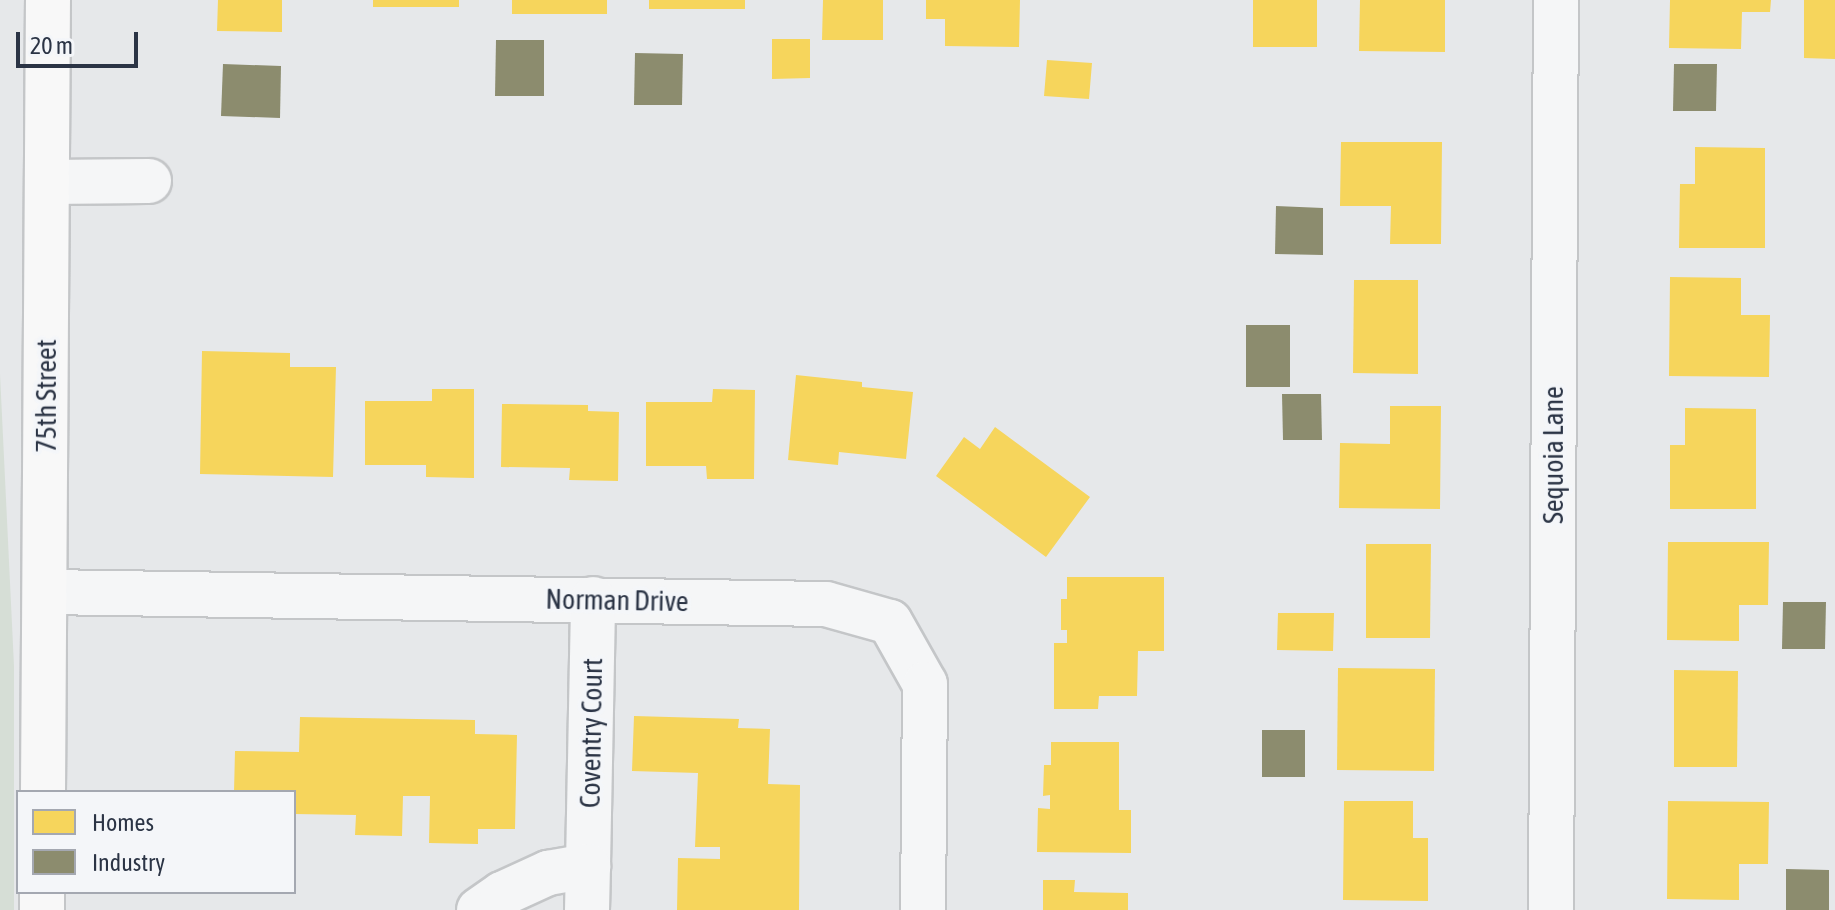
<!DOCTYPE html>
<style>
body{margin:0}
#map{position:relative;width:1835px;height:910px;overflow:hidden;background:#e6e8ea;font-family:"Asap Condensed",sans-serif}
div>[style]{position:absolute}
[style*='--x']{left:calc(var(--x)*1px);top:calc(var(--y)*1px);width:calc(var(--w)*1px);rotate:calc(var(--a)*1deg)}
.green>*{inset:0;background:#d6ded6}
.homes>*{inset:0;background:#f6d55c}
.industry>*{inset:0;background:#8c8c6e}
.roads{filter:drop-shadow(2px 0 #c4c6c8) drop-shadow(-2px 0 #c4c6c8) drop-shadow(0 2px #c4c6c8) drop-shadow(0 -2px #c4c6c8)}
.minor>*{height:44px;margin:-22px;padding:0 22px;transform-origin:22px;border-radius:22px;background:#f5f6f7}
.major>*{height:44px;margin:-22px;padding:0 22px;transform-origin:22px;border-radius:22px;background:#f8f8f8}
span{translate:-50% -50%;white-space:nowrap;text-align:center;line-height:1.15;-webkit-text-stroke:8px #f4f6f9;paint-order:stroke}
.street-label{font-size:28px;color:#2b3445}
.legend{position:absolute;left:16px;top:790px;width:280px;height:104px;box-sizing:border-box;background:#f4f6f9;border:2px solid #a4a8b1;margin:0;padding:10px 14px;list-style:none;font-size:24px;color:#2b3445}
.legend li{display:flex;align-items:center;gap:16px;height:40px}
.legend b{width:40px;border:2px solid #a4a8b1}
.scale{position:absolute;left:16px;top:32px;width:122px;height:36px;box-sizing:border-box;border:4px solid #2b3445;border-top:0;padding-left:10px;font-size:24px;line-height:28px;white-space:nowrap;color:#2b3445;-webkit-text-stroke:6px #f4f6f9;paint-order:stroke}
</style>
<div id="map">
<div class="green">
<i style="clip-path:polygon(0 374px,14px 666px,14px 910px,0 910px)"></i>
</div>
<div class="homes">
<i style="clip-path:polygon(218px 0,282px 0,282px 32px,217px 31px)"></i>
<i style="clip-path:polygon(373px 0,459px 0,459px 7px,373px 7px)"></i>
<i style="clip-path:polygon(512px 0,607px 0,607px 14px,512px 14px)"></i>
<i style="clip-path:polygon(649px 0,745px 0,745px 9px,649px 9px)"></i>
<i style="clip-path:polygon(823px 0,883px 0,883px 40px,822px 40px)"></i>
<i style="clip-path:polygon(926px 0,1020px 0,1019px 47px,945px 46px,945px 19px,926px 19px)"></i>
<i style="clip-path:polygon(1253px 0,1317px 0,1317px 47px,1253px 47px)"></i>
<i style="clip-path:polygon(1360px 0,1445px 0,1445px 52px,1359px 51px)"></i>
<i style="clip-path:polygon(1670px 0,1771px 0,1770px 12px,1742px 12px,1741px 49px,1669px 48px)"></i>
<i style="clip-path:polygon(1804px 0,1835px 0,1835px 59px,1804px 58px)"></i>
<i style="clip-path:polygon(772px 39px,810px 39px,810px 78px,772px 79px)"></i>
<i style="clip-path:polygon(1047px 60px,1092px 63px,1089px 99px,1044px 96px)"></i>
<i style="clip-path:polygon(1341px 142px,1442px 142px,1441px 244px,1390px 244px,1391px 206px,1340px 206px)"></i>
<i style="clip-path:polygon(1695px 147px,1765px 148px,1765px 248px,1679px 248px,1680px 184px,1695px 184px)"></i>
<i style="clip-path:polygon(1670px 277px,1741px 278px,1741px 315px,1770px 315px,1769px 377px,1669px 376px)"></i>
<i style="clip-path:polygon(1354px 280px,1418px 280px,1418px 374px,1353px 373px)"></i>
<i style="clip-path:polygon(202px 351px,290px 353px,290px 367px,336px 367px,333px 477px,200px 474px)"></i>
<i style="clip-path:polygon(796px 375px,862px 382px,862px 387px,913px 392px,906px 459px,839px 452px,838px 465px,788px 460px)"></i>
<i style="clip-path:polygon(432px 389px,474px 389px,474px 478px,426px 477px,426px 465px,365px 465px,365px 401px,432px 401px)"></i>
<i style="clip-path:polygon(713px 389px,755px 390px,754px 479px,707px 479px,706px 466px,646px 466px,646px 402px,712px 402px)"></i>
<i style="clip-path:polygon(502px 404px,588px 405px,588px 411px,619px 412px,618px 481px,569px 480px,570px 468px,501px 467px)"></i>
<i style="clip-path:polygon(1390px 406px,1441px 406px,1440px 509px,1339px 508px,1340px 443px,1390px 444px)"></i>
<i style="clip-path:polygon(1685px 408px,1756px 409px,1756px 509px,1670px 509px,1670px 445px,1685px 445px)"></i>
<i style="clip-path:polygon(995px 427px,1090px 497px,1046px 557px,936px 476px,964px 437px,980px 449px)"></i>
<i style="clip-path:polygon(1668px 542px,1769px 542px,1768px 605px,1739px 605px,1739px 641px,1667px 640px)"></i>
<i style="clip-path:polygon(1366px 544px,1431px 544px,1430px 638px,1366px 638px)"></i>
<i style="clip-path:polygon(1067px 577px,1164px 577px,1164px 651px,1138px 651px,1137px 696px,1099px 696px,1098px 709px,1054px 709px,1054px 643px,1067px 643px,1067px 630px,1061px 630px,1061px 599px,1067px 599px)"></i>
<i style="clip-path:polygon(1278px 613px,1334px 613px,1333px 651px,1277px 650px)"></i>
<i style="clip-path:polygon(1338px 668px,1435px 669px,1434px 771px,1337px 770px)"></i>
<i style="clip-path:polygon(1674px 670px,1738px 671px,1737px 767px,1674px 767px)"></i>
<i style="clip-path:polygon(634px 716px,739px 719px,738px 728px,770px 729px,768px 784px,800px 785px,799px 910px,677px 910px,678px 858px,720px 859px,720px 847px,695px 847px,698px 773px,632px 771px)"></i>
<i style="clip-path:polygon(300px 717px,475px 720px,475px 734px,517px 735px,515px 829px,478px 829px,478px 844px,429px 843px,430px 796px,403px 796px,402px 836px,355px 835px,356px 815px,294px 814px,294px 792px,234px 792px,235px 751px,299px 752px)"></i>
<i style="clip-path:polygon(1051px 742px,1119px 742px,1119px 810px,1131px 810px,1131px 853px,1037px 852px,1038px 808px,1050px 809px,1050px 795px,1043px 796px,1044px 765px,1051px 765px)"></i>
<i style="clip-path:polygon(1344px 801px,1413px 801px,1413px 838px,1428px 838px,1428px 901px,1343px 900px)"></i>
<i style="clip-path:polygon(1668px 801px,1769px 802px,1768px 864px,1739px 864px,1739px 900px,1667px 899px)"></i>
<i style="clip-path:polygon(1043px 880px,1075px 880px,1074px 892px,1128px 893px,1128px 910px,1043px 910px)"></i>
</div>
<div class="industry">
<i style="clip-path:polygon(496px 40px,544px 40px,544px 96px,495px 96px)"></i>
<i style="clip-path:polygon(635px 53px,683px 54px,682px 105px,634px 105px)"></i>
<i style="clip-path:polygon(223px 64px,281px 66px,280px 118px,221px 116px)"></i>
<i style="clip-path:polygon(1674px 64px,1717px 64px,1716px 111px,1673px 111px)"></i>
<i style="clip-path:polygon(1276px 206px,1323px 208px,1323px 255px,1275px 254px)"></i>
<i style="clip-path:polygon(1246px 325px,1290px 325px,1290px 387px,1246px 387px)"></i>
<i style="clip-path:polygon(1282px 394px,1321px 394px,1322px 440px,1283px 440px)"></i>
<i style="clip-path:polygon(1783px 602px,1826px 602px,1825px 649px,1782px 649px)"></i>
<i style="clip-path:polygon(1262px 730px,1305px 730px,1305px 777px,1262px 777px)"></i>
<i style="clip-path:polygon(1786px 869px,1829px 870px,1829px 910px,1786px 910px)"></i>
</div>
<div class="roads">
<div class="minor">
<i style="--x:47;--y:182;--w:102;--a:-0.6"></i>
<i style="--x:45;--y:592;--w:781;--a:0.88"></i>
<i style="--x:826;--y:604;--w:66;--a:15.7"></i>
<i style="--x:890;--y:622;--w:71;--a:60.6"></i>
<i style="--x:925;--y:684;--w:226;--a:90.5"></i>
<i style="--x:588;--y:866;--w:267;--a:-88.9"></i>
<i style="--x:479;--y:910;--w:28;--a:-35"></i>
<i style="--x:502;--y:894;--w:51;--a:-24.5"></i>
<i style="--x:548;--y:873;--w:41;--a:-9.9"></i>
<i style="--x:588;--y:866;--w:44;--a:91.3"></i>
<i style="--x:1551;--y:910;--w:910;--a:-89.69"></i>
</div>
<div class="major">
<i style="--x:43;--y:792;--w:792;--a:-89.64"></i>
<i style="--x:42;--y:910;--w:18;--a:-90"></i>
</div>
</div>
<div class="street-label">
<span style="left:46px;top:396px;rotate:-90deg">75th Street</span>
<span style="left:1553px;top:455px;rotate:-90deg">Sequoia Lane</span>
<span style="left:617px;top:600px;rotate:1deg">Norman Drive</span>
<span style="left:591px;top:733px;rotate:-89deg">Coventry Court</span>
</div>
<ul class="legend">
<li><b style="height:22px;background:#f6d55c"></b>Homes</li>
<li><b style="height:22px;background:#8c8c6e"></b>Industry</li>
</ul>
<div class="scale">20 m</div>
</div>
